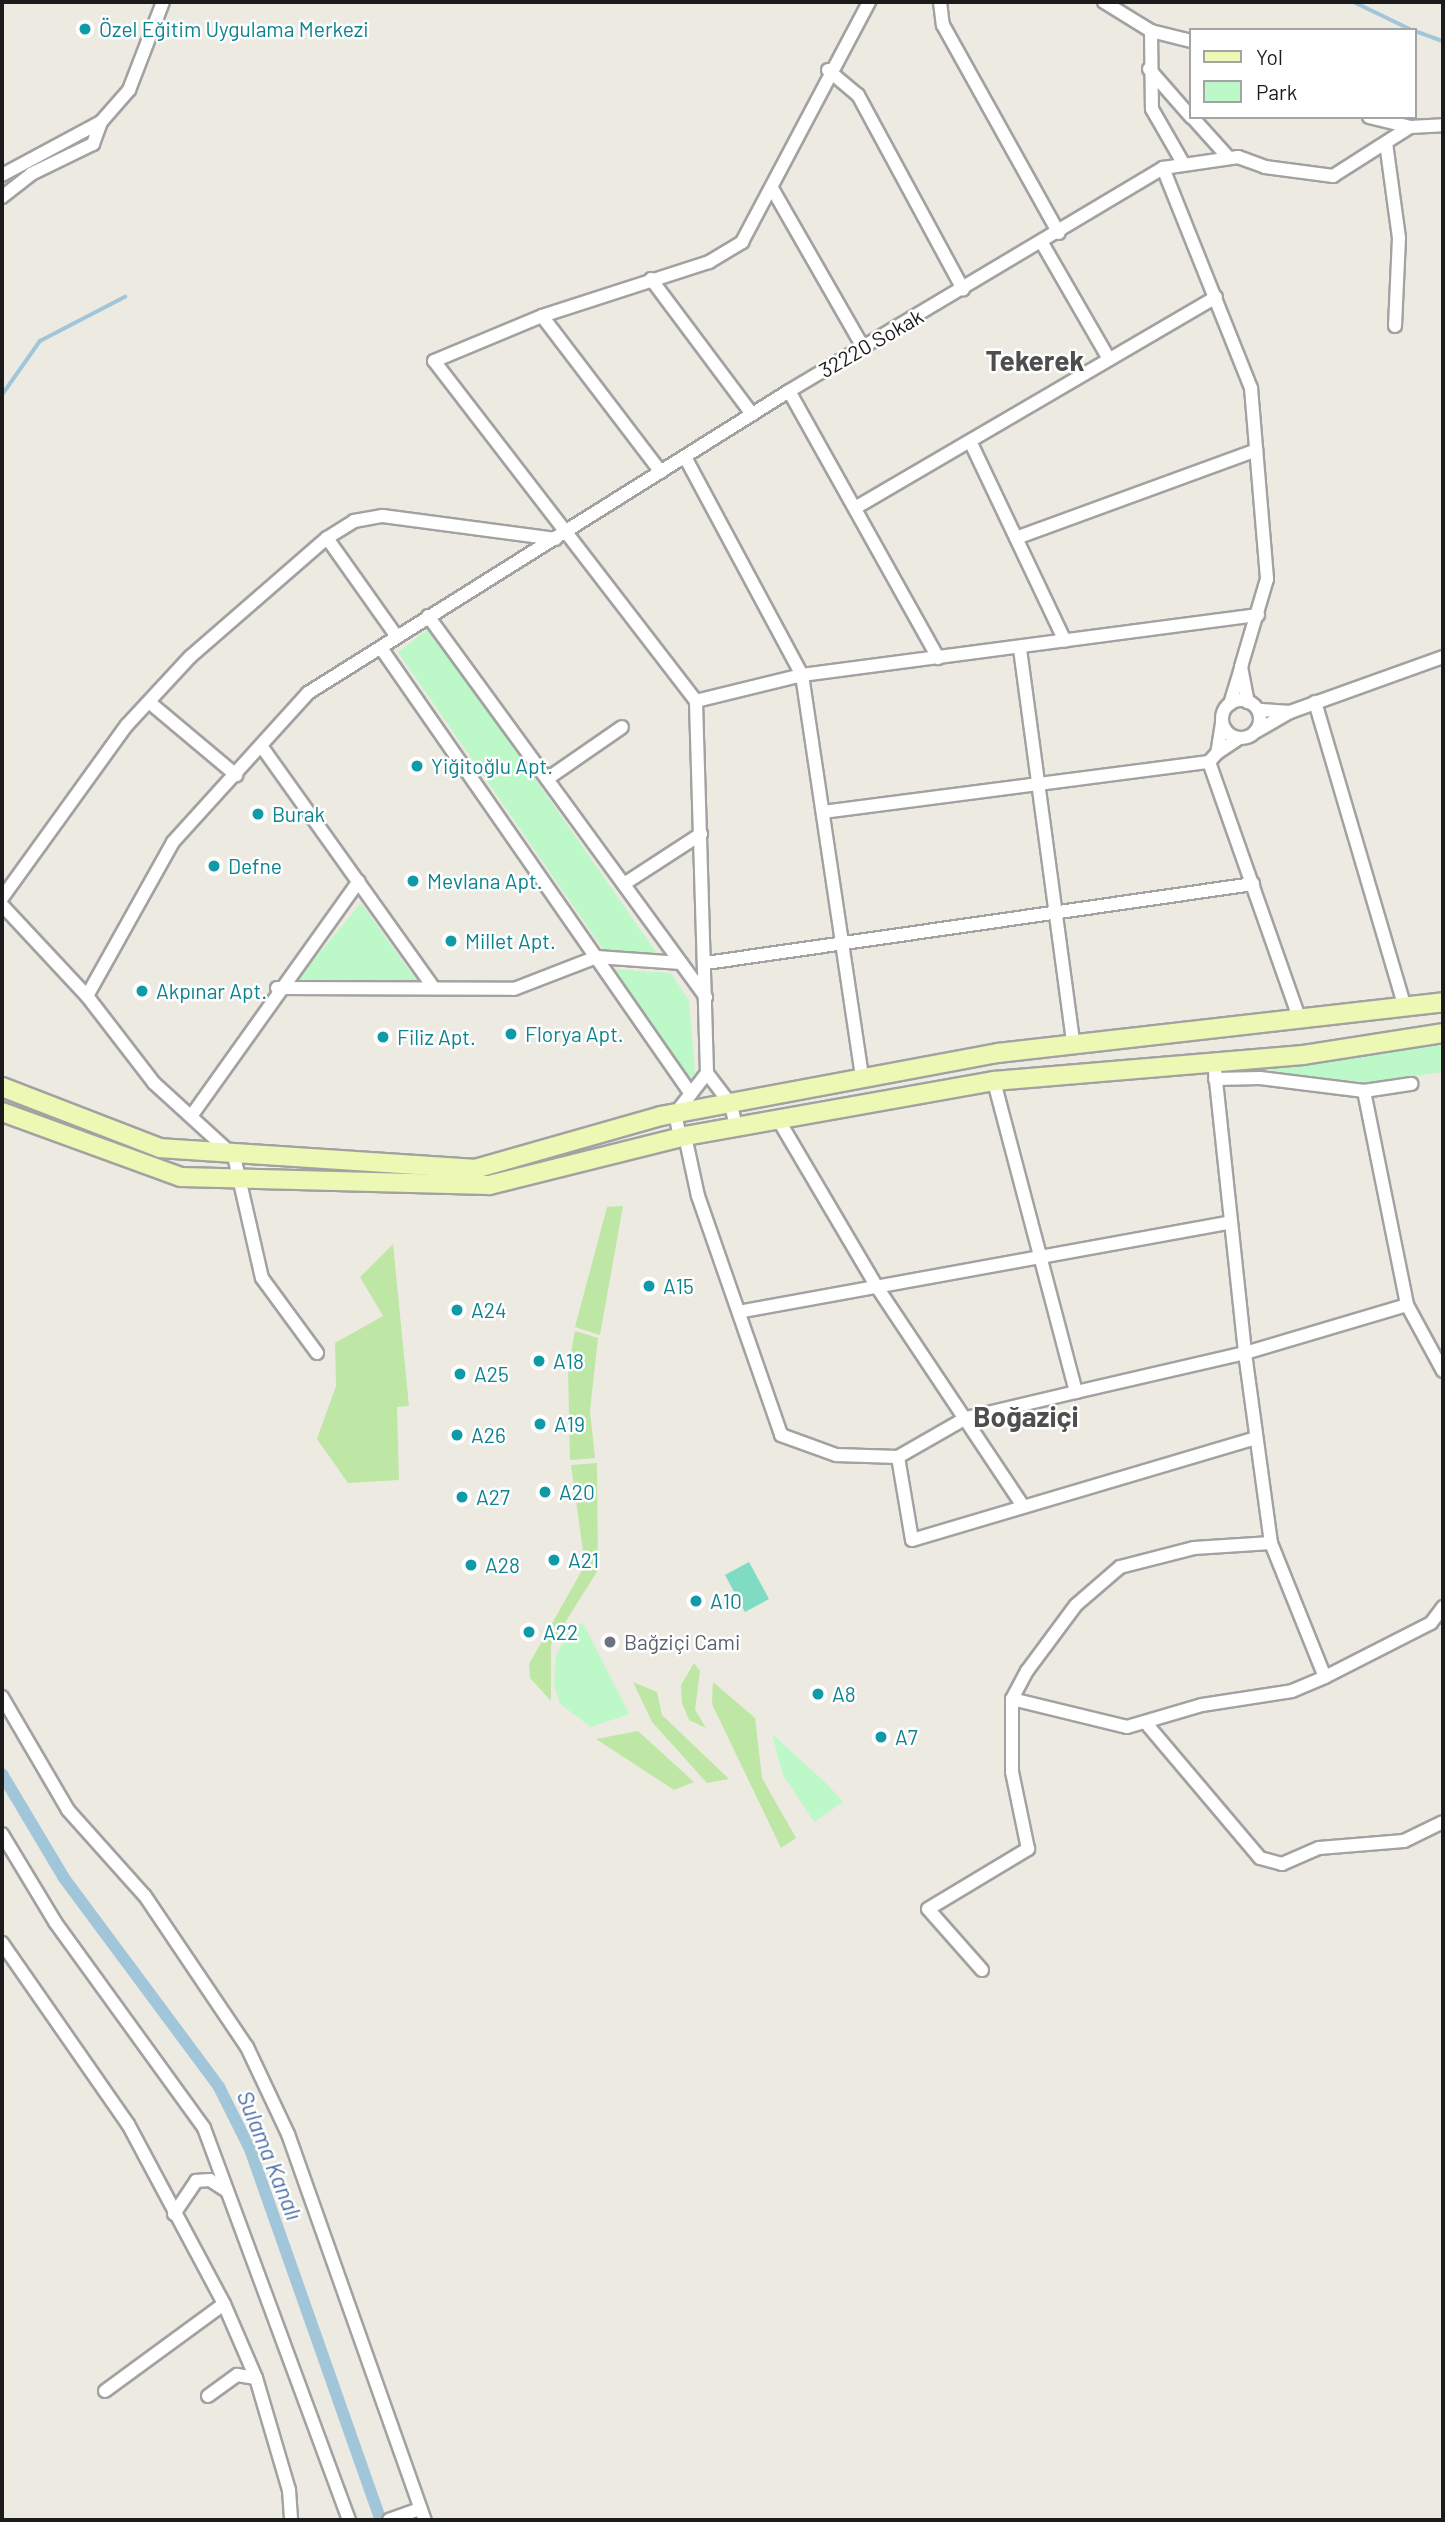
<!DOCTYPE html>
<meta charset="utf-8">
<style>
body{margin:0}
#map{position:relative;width:1445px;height:2522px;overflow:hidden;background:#edeae1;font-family:Barlow,sans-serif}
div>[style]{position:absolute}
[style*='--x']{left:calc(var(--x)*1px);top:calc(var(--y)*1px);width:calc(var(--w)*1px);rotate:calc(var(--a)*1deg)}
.grass>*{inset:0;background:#bee7a6}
.park>*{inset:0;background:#bdf8c8}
.pitch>*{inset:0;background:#7fdcc3}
.stream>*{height:3.5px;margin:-1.75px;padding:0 1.75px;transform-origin:1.75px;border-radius:1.75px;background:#a1c6da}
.canal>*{height:12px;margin:-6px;padding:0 6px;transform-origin:6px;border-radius:6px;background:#a1c6da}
.roads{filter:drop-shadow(2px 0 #a2a2a2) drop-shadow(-2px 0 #a2a2a2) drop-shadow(0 2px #a2a2a2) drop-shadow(0 -2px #a2a2a2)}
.minor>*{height:12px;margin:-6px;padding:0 6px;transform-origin:6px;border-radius:6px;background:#fff}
.minor>.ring{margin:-6px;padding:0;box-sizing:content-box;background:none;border:12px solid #fff;border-radius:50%}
.secondary>*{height:18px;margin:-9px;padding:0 9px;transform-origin:9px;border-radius:9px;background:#ecf8b4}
.dots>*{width:19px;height:19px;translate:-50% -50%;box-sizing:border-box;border:4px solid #fff;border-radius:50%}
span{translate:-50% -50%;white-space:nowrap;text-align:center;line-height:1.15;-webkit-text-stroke:5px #fff;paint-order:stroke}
.culture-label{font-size:21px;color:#0d838f}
.left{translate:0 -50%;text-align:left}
.street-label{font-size:21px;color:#1b1b1b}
.worship-label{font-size:21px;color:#5b616d}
.water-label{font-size:23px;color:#4a6ea8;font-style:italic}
.district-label{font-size:28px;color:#4e4e4e;font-weight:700}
.frame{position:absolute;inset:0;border:4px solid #1b1b1b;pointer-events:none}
.legend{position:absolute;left:1189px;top:28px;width:228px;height:91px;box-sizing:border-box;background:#fff;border:2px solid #a4a4a4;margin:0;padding:9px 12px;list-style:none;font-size:21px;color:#1b1b1b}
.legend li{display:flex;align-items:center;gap:14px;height:35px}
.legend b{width:35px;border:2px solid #a4a4a4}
</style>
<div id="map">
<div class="grass">
<i style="clip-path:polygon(623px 1206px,600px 1335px,575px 1327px,607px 1207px)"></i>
<i style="clip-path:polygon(393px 1244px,409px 1406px,397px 1407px,399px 1480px,348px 1483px,317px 1439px,336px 1386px,335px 1343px,383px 1316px,360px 1277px)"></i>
<i style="clip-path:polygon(575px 1331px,598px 1338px,590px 1411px,595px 1458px,570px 1460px,568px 1369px)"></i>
<i style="clip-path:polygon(597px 1463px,598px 1570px,551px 1645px,551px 1701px,530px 1678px,529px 1664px,585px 1565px,571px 1465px)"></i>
<i style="clip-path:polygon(694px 1663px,700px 1671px,695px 1710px,706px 1728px,689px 1720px,682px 1703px,681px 1685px)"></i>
<i style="clip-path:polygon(633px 1682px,657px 1692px,662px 1715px,729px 1779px,707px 1783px,652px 1722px)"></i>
<i style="clip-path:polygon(713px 1682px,755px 1718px,762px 1778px,796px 1838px,781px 1848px,712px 1704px)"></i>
<i style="clip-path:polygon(638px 1731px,694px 1782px,674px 1790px,596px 1739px)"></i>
</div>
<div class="park">
<i style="clip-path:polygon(430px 628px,658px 955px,605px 952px,398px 652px)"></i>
<i style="clip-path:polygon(361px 903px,417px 981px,297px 980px)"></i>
<i style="clip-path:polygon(611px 969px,671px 973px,689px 1001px,695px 1074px,688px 1081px)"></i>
<i style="clip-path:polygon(1443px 1041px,1443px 1072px,1371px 1082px,1289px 1077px,1262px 1067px)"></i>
<i style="clip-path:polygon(583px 1623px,629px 1714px,591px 1727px,560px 1704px,554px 1685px,556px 1656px,570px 1628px)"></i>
<i style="clip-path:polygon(772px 1734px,827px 1784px,843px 1802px,814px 1822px,783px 1775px)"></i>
</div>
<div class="pitch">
<i style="clip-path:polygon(749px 1562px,769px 1599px,745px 1612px,725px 1575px)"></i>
</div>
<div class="stream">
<i style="--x:1354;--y:2;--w:64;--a:25.8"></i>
<i style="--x:1415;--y:31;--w:30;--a:20"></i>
<i style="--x:2;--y:395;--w:66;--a:-54.9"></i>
<i style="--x:40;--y:341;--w:96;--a:-27.4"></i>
</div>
<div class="canal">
<i style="--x:2;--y:1774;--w:121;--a:59.2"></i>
<i style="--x:64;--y:1878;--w:260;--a:53.4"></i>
<i style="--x:219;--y:2087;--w:69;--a:63.4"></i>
<i style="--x:250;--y:2149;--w:393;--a:70.6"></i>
</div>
<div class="roads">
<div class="minor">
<i style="--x:940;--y:2;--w:23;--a:83"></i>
<i style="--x:943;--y:25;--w:238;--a:60.9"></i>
<i style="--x:1104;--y:2;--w:55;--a:31.7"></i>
<i style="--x:1151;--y:31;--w:41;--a:14"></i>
<i style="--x:1151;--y:31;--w:78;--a:89.3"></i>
<i style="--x:1152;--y:109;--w:62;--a:60.1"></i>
<i style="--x:1149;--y:69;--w:64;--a:48.8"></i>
<i style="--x:828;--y:70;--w:39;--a:40"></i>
<i style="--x:858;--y:95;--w:221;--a:61.6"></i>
<i style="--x:1192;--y:117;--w:54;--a:48"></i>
<i style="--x:1369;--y:117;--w:42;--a:13.7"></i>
<i style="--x:1410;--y:127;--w:33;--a:-3"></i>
<i style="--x:1386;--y:143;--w:96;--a:82.2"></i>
<i style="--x:1399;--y:238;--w:88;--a:92.6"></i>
<i style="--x:1163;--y:168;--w:237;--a:68.2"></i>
<i style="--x:1251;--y:388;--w:192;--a:85.2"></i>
<i style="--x:1267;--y:579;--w:92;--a:106.5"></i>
<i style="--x:2;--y:175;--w:112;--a:-28.2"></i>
<i style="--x:101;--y:122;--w:43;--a:-48.8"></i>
<i style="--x:129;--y:90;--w:94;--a:-68.9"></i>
<i style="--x:773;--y:190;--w:181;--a:60.2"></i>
<i style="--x:2;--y:197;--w:37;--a:-38"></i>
<i style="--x:31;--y:174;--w:69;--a:-25.8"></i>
<i style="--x:93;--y:144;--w:23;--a:-70"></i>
<i style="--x:1042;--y:243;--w:134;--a:60"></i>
<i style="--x:651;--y:279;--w:169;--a:53.2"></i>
<i style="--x:542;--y:316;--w:196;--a:52.7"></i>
<i style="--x:789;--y:391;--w:306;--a:60.8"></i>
<i style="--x:970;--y:441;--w:221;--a:64.6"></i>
<i style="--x:685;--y:457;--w:247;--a:61.8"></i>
<i style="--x:802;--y:675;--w:406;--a:81.5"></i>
<i style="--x:855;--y:508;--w:418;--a:-30.3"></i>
<i style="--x:327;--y:538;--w:121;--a:54.7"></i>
<i style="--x:1016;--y:538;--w:256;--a:-20.1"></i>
<i style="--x:428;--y:616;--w:472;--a:53.9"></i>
<i style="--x:381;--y:648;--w:543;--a:55.2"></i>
<i style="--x:1020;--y:649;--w:401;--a:82.3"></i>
<i class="ring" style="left:1222px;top:700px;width:26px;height:26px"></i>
<i style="--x:696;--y:701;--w:109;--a:-13.8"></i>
<i style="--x:802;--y:675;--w:460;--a:-7.5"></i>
<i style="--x:149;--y:702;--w:114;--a:40"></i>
<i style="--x:1315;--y:702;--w:318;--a:73.6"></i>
<i style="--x:1230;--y:704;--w:39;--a:-73"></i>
<i style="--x:1241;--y:667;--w:36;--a:79"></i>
<i style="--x:1290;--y:712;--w:163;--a:-19.8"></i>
<i style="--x:1222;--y:723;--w:30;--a:99"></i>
<i style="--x:1217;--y:753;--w:27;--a:-34"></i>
<i style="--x:1257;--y:731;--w:38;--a:-30"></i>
<i style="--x:1290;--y:712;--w:32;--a:-176"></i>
<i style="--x:262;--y:747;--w:296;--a:54.5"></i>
<i style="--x:1217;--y:753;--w:12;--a:132"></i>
<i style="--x:1209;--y:762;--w:274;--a:70.6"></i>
<i style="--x:547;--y:779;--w:91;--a:-34.7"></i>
<i style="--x:823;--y:812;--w:389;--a:-7.4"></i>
<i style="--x:624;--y:884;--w:92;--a:-33"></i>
<i style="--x:2;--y:898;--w:213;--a:-54.2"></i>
<i style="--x:127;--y:725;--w:93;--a:-47.2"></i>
<i style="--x:190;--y:657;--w:181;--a:-41"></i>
<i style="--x:327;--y:538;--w:32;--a:-32"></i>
<i style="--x:354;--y:521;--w:29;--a:-10"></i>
<i style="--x:383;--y:516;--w:174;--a:7.6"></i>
<i style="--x:2;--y:905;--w:125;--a:47"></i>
<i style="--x:87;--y:996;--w:110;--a:52.4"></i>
<i style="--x:154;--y:1083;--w:108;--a:42.4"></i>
<i style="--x:234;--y:1156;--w:125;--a:77.1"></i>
<i style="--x:262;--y:1278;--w:93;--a:53.7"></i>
<i style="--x:706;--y:963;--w:553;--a:-8.22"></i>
<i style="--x:277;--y:988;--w:237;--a:0.2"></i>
<i style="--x:514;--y:989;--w:89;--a:-21.1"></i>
<i style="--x:597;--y:957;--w:84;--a:4.1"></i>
<i style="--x:87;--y:996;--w:176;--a:-60.8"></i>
<i style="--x:173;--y:842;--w:201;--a:-47.8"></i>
<i style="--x:308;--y:693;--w:568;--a:-32.12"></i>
<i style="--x:789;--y:391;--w:435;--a:-30.8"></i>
<i style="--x:1163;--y:168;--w:76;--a:-8.3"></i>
<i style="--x:1238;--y:157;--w:29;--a:20"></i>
<i style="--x:1265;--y:167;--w:69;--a:7.5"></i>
<i style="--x:1333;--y:176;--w:91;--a:-32.5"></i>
<i style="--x:1214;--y:1062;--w:293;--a:83.9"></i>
<i style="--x:1245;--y:1353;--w:169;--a:-16.5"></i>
<i style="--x:707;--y:1073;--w:40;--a:53"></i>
<i style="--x:731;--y:1105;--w:22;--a:77"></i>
<i style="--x:1215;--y:1079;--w:45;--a:-1.3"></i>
<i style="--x:1260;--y:1078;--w:105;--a:7.1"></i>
<i style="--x:1364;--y:1091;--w:48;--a:-8.5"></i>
<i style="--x:1364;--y:1091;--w:218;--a:78.6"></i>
<i style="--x:1407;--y:1305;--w:75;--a:61.4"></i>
<i style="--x:192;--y:1115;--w:287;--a:-54.5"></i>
<i style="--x:778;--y:1119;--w:195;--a:59.5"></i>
<i style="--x:877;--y:1287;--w:263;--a:56.3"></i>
<i style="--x:685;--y:1136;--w:61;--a:77.8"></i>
<i style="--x:698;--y:1196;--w:253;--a:70.8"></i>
<i style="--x:781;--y:1435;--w:59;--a:20"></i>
<i style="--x:836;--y:1455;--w:62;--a:1.8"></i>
<i style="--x:680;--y:1137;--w:24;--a:-102"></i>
<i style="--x:675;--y:1114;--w:52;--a:-52"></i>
<i style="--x:707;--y:1073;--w:372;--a:-91.7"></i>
<i style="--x:696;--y:701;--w:429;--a:-127.6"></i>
<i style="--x:434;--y:361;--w:117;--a:-22.6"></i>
<i style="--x:542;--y:316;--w:176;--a:-17.9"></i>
<i style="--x:709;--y:262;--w:39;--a:-31"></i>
<i style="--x:742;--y:242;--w:272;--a:-62.1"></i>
<i style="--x:743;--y:1311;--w:493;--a:-10.3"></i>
<i style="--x:1076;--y:1392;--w:113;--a:166.7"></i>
<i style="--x:966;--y:1418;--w:78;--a:150.2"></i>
<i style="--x:898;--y:1457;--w:84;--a:80.4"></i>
<i style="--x:912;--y:1540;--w:357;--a:-16.5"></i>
<i style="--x:1271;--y:1543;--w:144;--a:68.1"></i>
<i style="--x:1325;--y:1677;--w:119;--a:-27"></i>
<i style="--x:1431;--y:1623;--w:20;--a:-53"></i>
<i style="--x:2;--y:1697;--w:131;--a:59.7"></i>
<i style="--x:68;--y:1810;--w:115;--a:48.2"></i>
<i style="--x:145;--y:1896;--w:182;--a:56"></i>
<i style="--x:247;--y:2047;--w:96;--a:64.8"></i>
<i style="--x:288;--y:2134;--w:410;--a:70.5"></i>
<i style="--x:1012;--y:1699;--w:118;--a:13.7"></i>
<i style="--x:1127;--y:1727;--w:78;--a:-16.3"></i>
<i style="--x:1202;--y:1705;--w:91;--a:-8.8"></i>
<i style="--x:1292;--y:1691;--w:36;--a:-23"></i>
<i style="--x:1145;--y:1722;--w:178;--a:49.8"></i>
<i style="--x:1260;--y:1858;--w:23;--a:15"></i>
<i style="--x:1282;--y:1864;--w:40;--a:-23.4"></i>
<i style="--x:1319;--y:1848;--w:85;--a:-4.7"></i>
<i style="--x:1404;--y:1841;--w:43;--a:-26"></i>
<i style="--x:2;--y:1834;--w:103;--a:58.9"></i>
<i style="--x:55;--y:1922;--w:254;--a:54.1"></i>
<i style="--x:204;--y:2128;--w:418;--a:69.7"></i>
<i style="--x:2;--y:1943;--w:221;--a:55.2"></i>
<i style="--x:128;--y:2124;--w:204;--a:61.9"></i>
<i style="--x:224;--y:2304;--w:81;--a:66.6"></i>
<i style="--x:256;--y:2378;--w:117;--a:73.6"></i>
<i style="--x:289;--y:2490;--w:30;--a:86"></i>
<i style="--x:982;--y:1970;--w:81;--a:-131.5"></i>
<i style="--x:928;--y:1909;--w:117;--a:-31"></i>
<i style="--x:1028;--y:1849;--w:79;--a:-101.7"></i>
<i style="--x:1012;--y:1772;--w:73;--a:-90"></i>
<i style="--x:1012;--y:1699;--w:32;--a:-62"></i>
<i style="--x:1027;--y:1671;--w:82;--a:-53.4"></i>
<i style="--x:1076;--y:1605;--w:58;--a:-40.8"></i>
<i style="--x:1120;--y:1567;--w:76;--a:-14.4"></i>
<i style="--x:1194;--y:1548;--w:77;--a:-3.7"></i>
<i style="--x:1271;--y:1543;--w:192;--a:-97.8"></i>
<i style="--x:1245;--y:1353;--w:173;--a:167"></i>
<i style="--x:1076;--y:1392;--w:322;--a:-104.8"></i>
<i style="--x:174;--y:2214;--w:40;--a:-56"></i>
<i style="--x:196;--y:2181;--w:14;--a:-4"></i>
<i style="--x:210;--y:2180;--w:20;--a:33"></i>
<i style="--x:105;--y:2391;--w:147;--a:-36.2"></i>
<i style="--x:208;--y:2396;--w:36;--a:-36"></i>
<i style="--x:237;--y:2375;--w:19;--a:9"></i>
<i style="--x:389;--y:2520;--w:32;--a:-20"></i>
</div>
<div class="secondary">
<i style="--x:2;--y:1087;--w:169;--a:21.1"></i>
<i style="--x:160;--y:1148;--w:316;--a:3.8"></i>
<i style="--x:475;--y:1169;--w:193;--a:-15.9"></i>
<i style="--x:661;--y:1116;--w:343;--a:-10.6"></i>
<i style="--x:998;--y:1053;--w:448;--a:-6.5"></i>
<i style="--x:2;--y:1112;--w:190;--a:20"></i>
<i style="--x:181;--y:1177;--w:308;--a:1.5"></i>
<i style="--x:489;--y:1185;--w:202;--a:-14"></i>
<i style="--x:685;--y:1136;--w:314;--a:-10.1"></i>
<i style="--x:994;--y:1081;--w:310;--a:-4.8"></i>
<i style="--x:1303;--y:1055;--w:142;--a:-8.9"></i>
</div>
</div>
<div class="dots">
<i style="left:85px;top:29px;background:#0f9aa8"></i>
<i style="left:417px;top:766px;background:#0f9aa8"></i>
<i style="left:258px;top:814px;background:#0f9aa8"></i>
<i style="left:214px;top:866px;background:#0f9aa8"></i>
<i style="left:413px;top:881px;background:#0f9aa8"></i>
<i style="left:451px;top:941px;background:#0f9aa8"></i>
<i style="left:142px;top:991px;background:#0f9aa8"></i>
<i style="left:511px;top:1034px;background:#0f9aa8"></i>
<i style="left:383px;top:1037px;background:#0f9aa8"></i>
<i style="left:649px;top:1286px;background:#0f9aa8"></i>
<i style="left:457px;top:1310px;background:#0f9aa8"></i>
<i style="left:539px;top:1361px;background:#0f9aa8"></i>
<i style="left:460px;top:1374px;background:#0f9aa8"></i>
<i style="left:540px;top:1424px;background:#0f9aa8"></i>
<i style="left:457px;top:1435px;background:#0f9aa8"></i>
<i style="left:545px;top:1492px;background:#0f9aa8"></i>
<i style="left:462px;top:1497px;background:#0f9aa8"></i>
<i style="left:554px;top:1560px;background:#0f9aa8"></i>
<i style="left:471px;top:1565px;background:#0f9aa8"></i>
<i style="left:696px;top:1601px;background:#0f9aa8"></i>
<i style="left:529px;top:1632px;background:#0f9aa8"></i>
<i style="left:610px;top:1642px;background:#6b7280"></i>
<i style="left:818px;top:1694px;background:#0f9aa8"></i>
<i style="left:881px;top:1737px;background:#0f9aa8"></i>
</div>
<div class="culture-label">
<span class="left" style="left:99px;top:29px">Özel Eğitim Uygulama Merkezi</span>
<span class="left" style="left:431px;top:766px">Yiğitoğlu Apt.</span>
<span class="left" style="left:272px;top:814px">Burak</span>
<span class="left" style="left:228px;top:866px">Defne</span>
<span class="left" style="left:427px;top:881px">Mevlana Apt.</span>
<span class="left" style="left:465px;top:941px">Millet Apt.</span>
<span class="left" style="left:156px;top:991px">Akpınar Apt.</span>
<span class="left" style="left:525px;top:1034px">Florya Apt.</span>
<span class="left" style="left:397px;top:1037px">Filiz Apt.</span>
<span class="left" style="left:663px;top:1286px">A15</span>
<span class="left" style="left:471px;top:1310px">A24</span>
<span class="left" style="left:553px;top:1361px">A18</span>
<span class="left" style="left:474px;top:1374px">A25</span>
<span class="left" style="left:554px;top:1424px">A19</span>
<span class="left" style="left:471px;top:1435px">A26</span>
<span class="left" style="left:559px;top:1492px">A20</span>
<span class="left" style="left:476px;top:1497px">A27</span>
<span class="left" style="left:568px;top:1560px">A21</span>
<span class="left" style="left:485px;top:1565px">A28</span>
<span class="left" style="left:710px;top:1601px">A10</span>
<span class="left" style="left:543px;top:1632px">A22</span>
<span class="left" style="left:832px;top:1694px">A8</span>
<span class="left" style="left:895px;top:1737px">A7</span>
</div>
<div class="street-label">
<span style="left:871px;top:343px;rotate:-30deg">32220 Sokak</span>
</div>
<div class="worship-label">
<span class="left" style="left:624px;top:1642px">Bağziçi Cami</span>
</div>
<div class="water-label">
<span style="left:270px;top:2155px;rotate:68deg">Sulama Kanalı</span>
</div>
<div class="district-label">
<span style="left:1035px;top:360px">Tekerek</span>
<span style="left:1026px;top:1416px">Boğaziçi</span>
</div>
<div class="frame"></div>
<ul class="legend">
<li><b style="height:9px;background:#ecf8b4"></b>Yol</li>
<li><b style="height:19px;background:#bdf8c8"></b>Park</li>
</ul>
</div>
